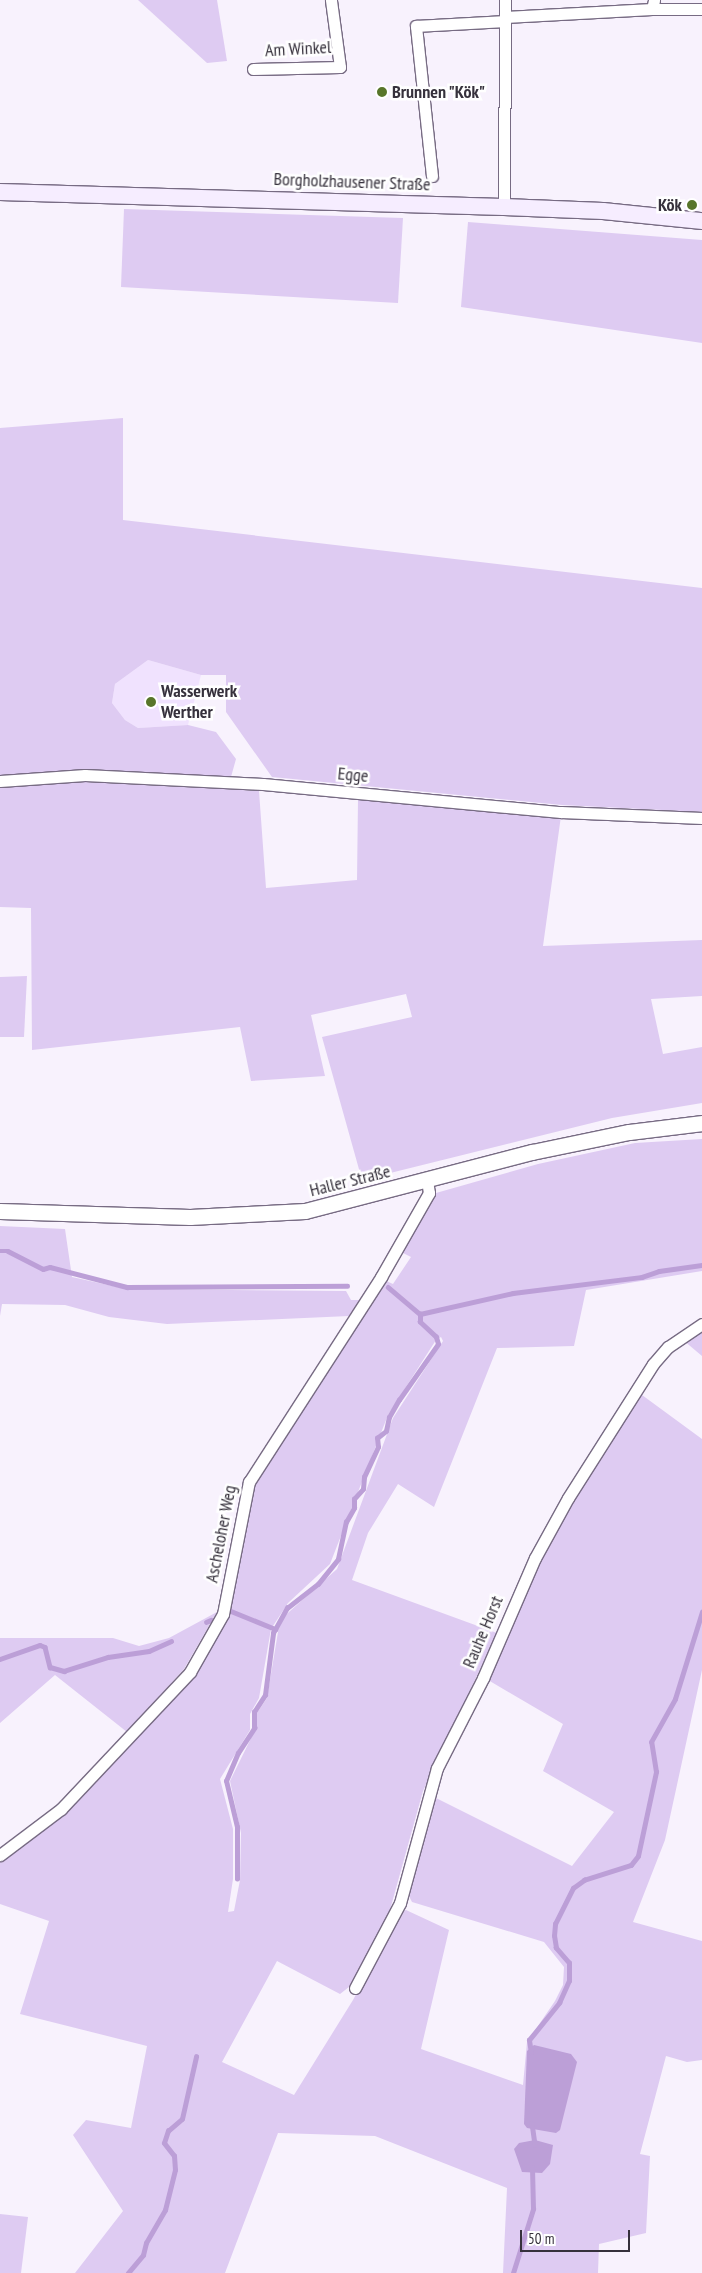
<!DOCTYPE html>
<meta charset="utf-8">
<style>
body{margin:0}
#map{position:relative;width:702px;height:2273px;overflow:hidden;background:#f8f2fd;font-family:"PT Sans Narrow",sans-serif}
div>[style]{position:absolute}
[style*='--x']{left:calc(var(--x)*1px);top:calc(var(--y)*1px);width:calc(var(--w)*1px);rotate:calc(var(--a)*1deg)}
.built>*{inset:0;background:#f0e2fe}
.green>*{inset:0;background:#decbf2}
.water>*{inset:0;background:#bc9fd7}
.stream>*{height:4.5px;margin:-2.25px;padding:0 2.25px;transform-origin:2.25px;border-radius:2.25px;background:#bc9fd7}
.roads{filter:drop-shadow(1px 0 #776b83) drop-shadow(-1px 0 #776b83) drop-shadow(0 1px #776b83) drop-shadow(0 -1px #776b83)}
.minor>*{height:11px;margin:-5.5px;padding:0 5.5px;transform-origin:5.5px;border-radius:5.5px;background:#fff}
.tertiary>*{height:15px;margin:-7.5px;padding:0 7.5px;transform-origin:7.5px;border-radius:7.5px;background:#fff}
.secondary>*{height:16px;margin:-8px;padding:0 8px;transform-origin:8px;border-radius:8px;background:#f6edff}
.dots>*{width:14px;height:14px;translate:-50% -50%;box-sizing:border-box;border:2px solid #fff;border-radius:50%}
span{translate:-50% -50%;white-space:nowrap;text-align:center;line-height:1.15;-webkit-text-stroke:5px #fff;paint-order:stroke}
.street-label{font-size:18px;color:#36313c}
.poi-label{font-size:18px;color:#36313c;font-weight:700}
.left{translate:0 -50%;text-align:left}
.right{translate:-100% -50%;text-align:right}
.scale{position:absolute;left:520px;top:2230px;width:110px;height:22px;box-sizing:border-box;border:2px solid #36313c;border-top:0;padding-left:6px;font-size:15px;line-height:18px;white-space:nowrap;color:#36313c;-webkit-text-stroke:4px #fff;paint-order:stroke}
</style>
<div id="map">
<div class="built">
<i style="clip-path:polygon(148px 660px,201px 675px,188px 725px,138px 728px,125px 720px,112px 703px,115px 684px)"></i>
</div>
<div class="green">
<i style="clip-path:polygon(138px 0,217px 0,227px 61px,207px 63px)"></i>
<i style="clip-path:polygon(124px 209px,403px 218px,398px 303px,121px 287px)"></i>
<i style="clip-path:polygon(468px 222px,702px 240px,702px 343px,461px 307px)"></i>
<i style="clip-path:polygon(123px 418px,123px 520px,702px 588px,702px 812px,562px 805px,272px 777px,226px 712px,226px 675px,201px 675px,148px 660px,115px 684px,112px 703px,125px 720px,138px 728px,188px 725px,216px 732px,236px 759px,231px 777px,0 775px,0 428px)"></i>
<i style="clip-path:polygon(84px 782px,259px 791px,266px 888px,357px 880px,358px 799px,561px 816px,543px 946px,702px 940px,702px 996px,651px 999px,663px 1054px,702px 1047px,702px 1103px,612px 1118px,362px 1180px,322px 1037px,412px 1017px,406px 994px,311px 1015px,325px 1076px,251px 1081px,240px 1027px,32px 1050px,31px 908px,0 907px,0 786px)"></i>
<i style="clip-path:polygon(27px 976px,24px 1037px,0 1037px,0 977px)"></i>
<i style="clip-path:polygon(evenodd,702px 1139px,702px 1271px,586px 1290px,574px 1346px,497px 1348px,434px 1507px,398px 1484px,368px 1533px,352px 1580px,497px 1633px,423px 1791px,388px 1917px,349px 1987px,340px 1994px,277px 1961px,222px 2062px,294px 2095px,353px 2000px,400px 1913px,406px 1910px,449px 1930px,421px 2049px,523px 2085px,527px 2042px,555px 2001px,563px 1985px,564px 1967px,544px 1942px,412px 1902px,407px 1892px,430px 1795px,572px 1866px,614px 1812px,543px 1771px,563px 1724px,488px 1680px,539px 1561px,573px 1498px,642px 1395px,702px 1439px,702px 1670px,665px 1840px,633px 1922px,702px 1941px,702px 2060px,687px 2062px,666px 2056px,640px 2154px,650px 2156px,646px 2233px,599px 2244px,598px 2273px,503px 2273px,507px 2188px,375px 2136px,278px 2133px,225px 2273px,75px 2273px,123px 2211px,73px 2135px,86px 2120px,131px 2128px,147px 2046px,20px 2014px,49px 1921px,0 1904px,0 1862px,59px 1817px,194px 1675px,227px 1618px,250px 1498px,263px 1467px,384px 1280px,393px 1284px,411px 1257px,401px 1252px,436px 1193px,538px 1164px,635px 1143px,702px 1139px,441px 1337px,443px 1341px,393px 1418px,337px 1569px,280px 1620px,267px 1698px,255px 1716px,256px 1728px,230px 1781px,241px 1833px,240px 1880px,234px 1911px,228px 1912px,233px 1879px,233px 1829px,220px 1779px,250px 1730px,250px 1714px,259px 1698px,271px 1629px,288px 1603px,330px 1564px,388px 1415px,436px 1340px,441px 1337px)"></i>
<i style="clip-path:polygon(0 1226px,65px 1229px,72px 1277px,126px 1289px,346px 1291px,351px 1300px,360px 1300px,349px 1316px,167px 1324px,109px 1317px,65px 1305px,2px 1304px,0 1316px)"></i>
<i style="clip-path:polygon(702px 1330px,702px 1356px,683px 1340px)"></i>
<i style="clip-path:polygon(217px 1612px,184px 1669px,127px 1732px,55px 1675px,0 1723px,0 1638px,113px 1638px,139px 1646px,169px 1638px)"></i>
<i style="clip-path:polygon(0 2214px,28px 2217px,21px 2273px,0 2273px)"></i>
</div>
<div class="water">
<i style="clip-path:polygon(534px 2045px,571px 2054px,577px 2062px,560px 2130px,556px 2133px,527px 2128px,524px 2124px,527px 2051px)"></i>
<i style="clip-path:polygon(535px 2140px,553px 2145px,550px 2164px,542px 2173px,522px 2172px,514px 2149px,519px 2143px)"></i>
</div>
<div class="stream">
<i style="--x:0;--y:1251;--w:8;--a:0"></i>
<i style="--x:8;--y:1251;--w:39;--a:27"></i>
<i style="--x:43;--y:1269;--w:7;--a:-16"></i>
<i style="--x:50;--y:1267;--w:80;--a:14.6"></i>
<i style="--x:127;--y:1287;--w:220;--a:-0.3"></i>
<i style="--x:388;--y:1287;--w:42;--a:40.2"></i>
<i style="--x:231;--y:1611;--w:48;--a:22.2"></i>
<i style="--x:206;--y:1622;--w:5;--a:-22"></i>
<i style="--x:0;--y:1659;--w:42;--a:-19.3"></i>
<i style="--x:40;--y:1645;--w:5;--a:22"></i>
<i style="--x:45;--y:1647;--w:21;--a:76"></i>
<i style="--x:50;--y:1667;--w:15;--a:16"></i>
<i style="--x:64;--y:1671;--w:46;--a:-17.7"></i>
<i style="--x:108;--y:1657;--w:41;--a:-8.3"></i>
<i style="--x:149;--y:1651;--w:24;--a:-24"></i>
<i style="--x:237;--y:1879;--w:52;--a:-90"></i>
<i style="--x:237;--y:1827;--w:47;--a:-103.4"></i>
<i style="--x:226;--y:1781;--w:30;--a:-67"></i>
<i style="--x:238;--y:1753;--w:30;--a:-57"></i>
<i style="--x:254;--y:1728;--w:16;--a:-90"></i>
<i style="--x:254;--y:1712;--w:20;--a:-57"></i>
<i style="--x:265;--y:1695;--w:63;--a:-82.6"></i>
<i style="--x:273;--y:1633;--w:29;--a:-61"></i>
<i style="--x:287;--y:1608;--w:39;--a:-38"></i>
<i style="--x:318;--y:1584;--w:32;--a:-51"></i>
<i style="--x:338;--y:1559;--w:38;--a:-78"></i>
<i style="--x:346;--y:1522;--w:16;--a:-60"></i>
<i style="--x:354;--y:1508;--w:9;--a:-90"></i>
<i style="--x:354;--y:1499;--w:13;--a:-48"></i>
<i style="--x:363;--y:1489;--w:12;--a:-85"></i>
<i style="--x:364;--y:1477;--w:33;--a:-65"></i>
<i style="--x:378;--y:1447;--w:9;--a:-96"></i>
<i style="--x:377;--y:1438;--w:11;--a:-38"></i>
<i style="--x:386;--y:1431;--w:14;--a:-78"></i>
<i style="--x:389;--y:1417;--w:20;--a:-60"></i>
<i style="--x:399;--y:1400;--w:68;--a:-55.1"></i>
<i style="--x:438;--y:1344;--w:7;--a:-106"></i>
<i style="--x:436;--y:1337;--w:22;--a:-137"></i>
<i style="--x:420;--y:1322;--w:8;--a:-90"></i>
<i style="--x:420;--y:1314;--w:95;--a:-12.7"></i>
<i style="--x:513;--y:1293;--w:130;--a:-7.1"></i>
<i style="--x:642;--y:1277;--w:18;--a:-19"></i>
<i style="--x:659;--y:1271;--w:43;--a:-7.9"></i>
<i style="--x:531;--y:2053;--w:13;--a:-99"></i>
<i style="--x:529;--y:2040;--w:48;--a:-51"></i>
<i style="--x:559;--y:2003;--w:24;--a:-66"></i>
<i style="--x:569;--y:1981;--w:18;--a:-90"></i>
<i style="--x:569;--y:1963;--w:20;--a:-131"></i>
<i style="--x:556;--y:1948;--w:12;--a:-99"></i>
<i style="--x:554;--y:1936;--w:12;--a:-85"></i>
<i style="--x:555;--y:1924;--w:40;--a:-63.4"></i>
<i style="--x:573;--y:1888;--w:14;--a:-36"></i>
<i style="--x:584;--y:1880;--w:49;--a:-17.7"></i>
<i style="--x:631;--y:1865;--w:11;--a:-52"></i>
<i style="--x:638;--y:1856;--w:86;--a:-77.9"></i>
<i style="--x:656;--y:1772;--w:30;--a:-99"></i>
<i style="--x:651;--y:1742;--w:49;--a:-60.8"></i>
<i style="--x:675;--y:1699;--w:91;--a:-72.8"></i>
<i style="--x:532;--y:2123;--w:22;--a:82"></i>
<i style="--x:128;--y:2273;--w:23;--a:-50"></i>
<i style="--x:143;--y:2255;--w:12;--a:-76"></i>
<i style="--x:146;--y:2243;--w:38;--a:-60"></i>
<i style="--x:165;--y:2210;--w:41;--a:-76"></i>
<i style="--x:175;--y:2170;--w:14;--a:-94"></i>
<i style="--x:174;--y:2156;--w:16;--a:-128"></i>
<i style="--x:164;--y:2143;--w:13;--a:-72"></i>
<i style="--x:168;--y:2131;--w:18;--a:-41"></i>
<i style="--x:182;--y:2119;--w:64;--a:-77.3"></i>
<i style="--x:513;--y:2273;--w:67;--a:-72.6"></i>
<i style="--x:533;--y:2209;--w:41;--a:-91.4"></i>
</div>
<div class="roads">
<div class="minor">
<i style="--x:652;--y:9;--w:50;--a:0"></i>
<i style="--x:505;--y:17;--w:147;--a:-3.1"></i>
<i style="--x:652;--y:9;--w:9;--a:-77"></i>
<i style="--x:253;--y:69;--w:87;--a:-1.3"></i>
<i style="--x:340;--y:67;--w:68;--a:-97.7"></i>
<i style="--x:432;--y:176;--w:151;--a:-96.1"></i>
<i style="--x:416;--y:26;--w:89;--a:-3.2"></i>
<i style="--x:504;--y:207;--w:207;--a:-89.7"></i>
<i style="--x:0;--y:781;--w:85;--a:-4"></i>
<i style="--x:85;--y:775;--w:178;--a:2.9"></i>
<i style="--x:263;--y:784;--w:299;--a:5.4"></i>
<i style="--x:561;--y:812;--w:141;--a:2.4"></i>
<i style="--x:0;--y:1855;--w:76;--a:-37"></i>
<i style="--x:61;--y:1809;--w:188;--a:-46.7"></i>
<i style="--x:190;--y:1672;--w:67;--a:-60.4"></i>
<i style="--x:223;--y:1614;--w:135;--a:-78.9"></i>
<i style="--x:249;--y:1482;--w:244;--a:-57.2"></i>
<i style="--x:381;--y:1277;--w:97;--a:-60.3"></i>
<i style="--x:429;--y:1193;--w:12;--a:-99"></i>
<i style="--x:355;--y:1988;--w:96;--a:-62.1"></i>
<i style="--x:400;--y:1903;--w:140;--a:-74.7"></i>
<i style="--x:437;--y:1768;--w:101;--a:-62.9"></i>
<i style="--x:483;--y:1678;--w:131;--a:-66.6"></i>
<i style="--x:535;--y:1558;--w:68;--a:-61.2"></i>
<i style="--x:568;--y:1498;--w:159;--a:-57.6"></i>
<i style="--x:653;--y:1364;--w:23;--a:-49"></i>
<i style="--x:668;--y:1347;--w:41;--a:-34.1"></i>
</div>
<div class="tertiary">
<i style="--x:0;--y:1211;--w:190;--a:1.8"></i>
<i style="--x:190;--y:1217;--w:115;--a:-3"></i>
<i style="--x:305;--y:1211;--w:235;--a:-14.6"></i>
<i style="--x:532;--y:1152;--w:99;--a:-11.7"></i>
<i style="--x:629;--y:1132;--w:74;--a:-7"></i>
</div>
<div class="secondary">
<i style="--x:0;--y:192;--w:504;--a:1.7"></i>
<i style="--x:504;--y:207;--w:99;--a:2.3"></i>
<i style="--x:603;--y:211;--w:100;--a:5.8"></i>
</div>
</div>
<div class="dots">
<i style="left:382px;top:92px;background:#58752a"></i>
<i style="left:692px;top:205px;background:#58752a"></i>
<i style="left:151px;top:702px;background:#58752a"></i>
</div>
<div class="street-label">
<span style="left:298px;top:49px;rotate:-3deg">Am Winkel</span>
<span style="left:352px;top:182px;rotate:2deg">Borgholzhausener Straße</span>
<span style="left:353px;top:775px;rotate:5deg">Egge</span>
<span style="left:350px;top:1181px;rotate:-14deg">Haller Straße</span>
<span style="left:221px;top:1534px;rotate:-79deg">Ascheloher Weg</span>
<span style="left:483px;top:1632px;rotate:-67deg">Rauhe Horst</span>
</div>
<div class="poi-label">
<span class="left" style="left:392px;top:92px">Brunnen "Kök"</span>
<span class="right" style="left:682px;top:205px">Kök</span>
<span class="left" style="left:161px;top:702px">Wasserwerk<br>Werther</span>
</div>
<div class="scale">50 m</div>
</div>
